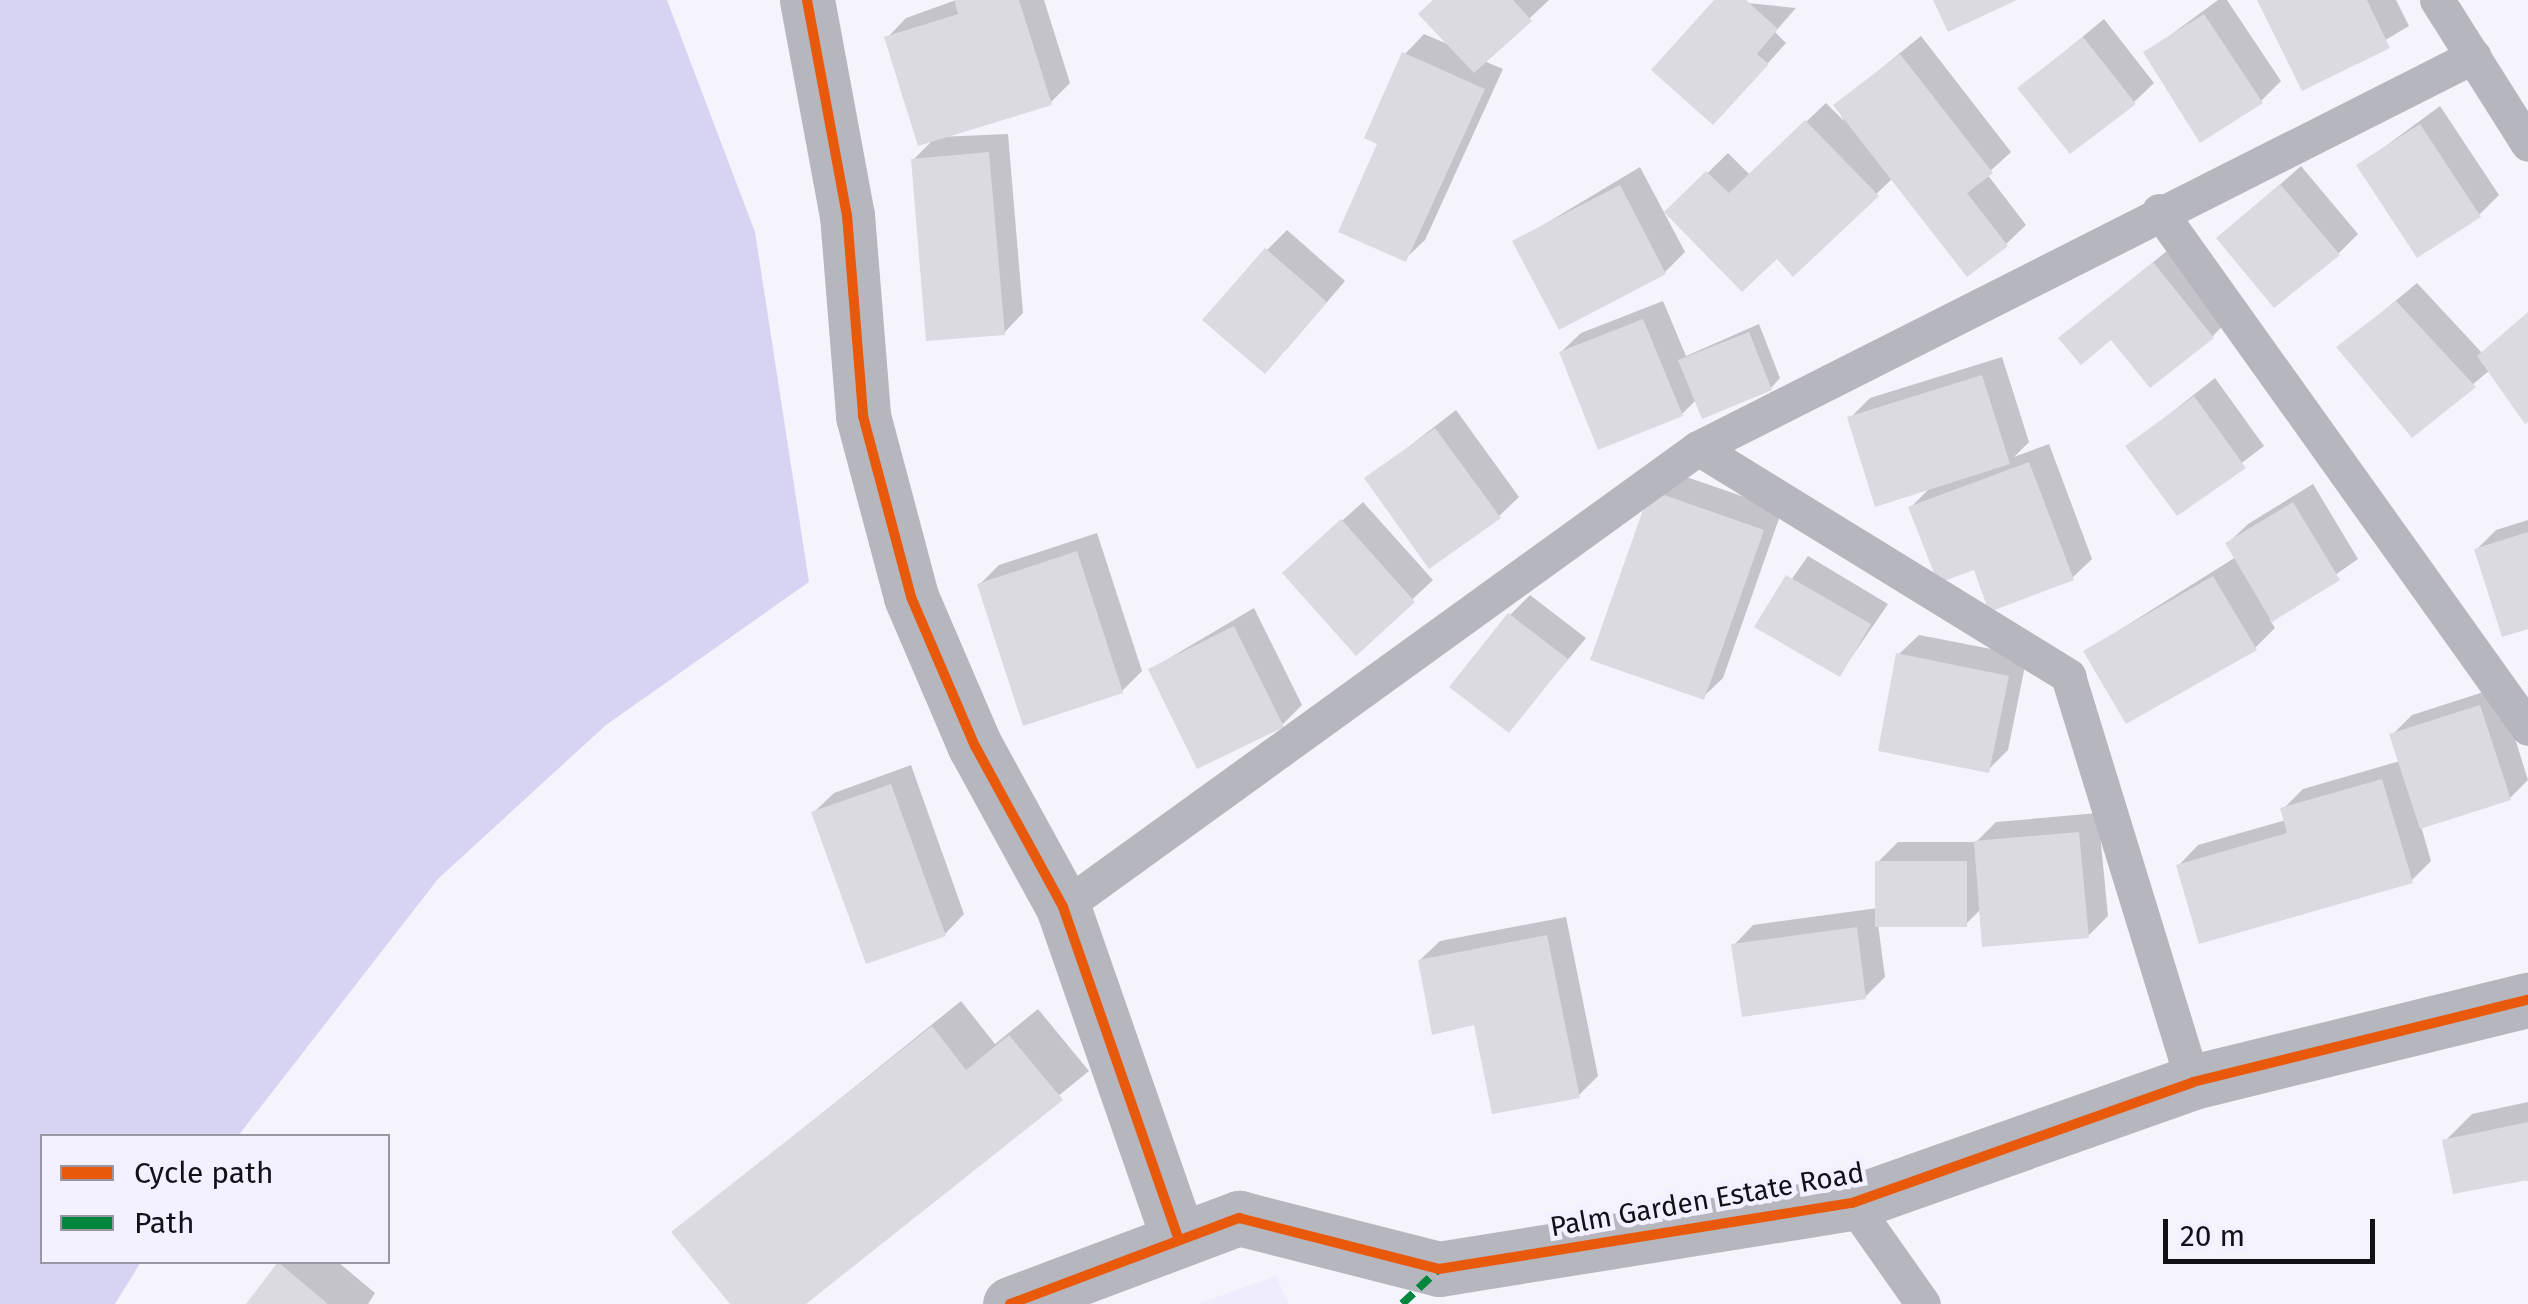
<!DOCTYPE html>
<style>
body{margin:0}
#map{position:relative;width:2528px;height:1304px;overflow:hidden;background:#f5f4fc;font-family:"Fira Sans",sans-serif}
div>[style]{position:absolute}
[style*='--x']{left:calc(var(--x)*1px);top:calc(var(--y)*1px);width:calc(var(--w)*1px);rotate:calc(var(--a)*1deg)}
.built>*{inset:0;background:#eeecfd}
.green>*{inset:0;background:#d7d4f3}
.shadow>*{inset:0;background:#0003}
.building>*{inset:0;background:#dbdae1}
.lane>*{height:35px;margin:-17.5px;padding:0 17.5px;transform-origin:17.5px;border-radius:17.5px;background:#b6b6be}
.street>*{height:55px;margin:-27.5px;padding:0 27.5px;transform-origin:27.5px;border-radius:27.5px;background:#b6b6be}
.quiet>*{height:8px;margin-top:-4px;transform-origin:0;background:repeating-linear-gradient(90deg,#00873e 0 15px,transparent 0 23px)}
.cycleway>*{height:10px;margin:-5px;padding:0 5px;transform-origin:5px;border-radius:5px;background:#e8590c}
span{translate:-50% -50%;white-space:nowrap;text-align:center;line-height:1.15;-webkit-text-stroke:9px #f3f1ff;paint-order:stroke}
.street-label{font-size:28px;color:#121118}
.legend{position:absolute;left:40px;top:1134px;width:350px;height:130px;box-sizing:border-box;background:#f3f1ff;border:2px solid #9997a3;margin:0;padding:12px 18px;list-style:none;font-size:30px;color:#121118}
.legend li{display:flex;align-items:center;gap:20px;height:50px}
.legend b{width:50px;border:2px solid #9997a3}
.scale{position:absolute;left:2163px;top:1219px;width:212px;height:45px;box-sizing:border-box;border:5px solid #121118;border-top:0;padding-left:12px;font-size:30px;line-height:35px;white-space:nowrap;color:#121118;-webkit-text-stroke:8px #f3f1ff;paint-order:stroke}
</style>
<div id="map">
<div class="built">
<i style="clip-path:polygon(1276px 1276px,1289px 1304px,1197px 1304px)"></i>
</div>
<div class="green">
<i style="clip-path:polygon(0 0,667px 0,755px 232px,809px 582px,606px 725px,438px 879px,238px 1136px,42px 1136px,42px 1262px,141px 1262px,115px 1304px,0 1304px)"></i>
</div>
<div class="shadow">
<i style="clip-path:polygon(1044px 0,1070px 83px,1050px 103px,938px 137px,1008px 134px,1023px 313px,1004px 333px,913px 160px,935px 138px,887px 38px,906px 18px,956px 0)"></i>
<i style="clip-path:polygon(1435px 0,1549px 0,1484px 61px,1503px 69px,1425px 240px,1405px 259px,1380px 143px,1405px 54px,1424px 34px,1452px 46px)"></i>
<i style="clip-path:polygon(1718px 0,1796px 8px,1775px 32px,1786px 43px,1733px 102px)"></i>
<i style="clip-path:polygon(2218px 0,2227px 0,2281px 81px,2261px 101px,2146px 53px)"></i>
<i style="clip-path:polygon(2260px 0,2396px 0,2409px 26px,2304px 88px)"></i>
<i style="clip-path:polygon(2104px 19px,2154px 83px,2134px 102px,2021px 88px)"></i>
<i style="clip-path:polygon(1921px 36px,2011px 152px,1987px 174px,2026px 225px,2006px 244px,1893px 178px,1793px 273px,1777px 255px,1668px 212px,1728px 153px,1750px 175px,1826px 103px,1844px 121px,1836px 105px)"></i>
<i style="clip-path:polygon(2440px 106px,2499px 195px,2479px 215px,2360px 165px)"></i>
<i style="clip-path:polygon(2301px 166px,2358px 234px,2338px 254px,2219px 238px)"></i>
<i style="clip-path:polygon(1640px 167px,1685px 252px,1665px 272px,1515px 242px)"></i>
<i style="clip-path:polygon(1287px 230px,1345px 281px,1285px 351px,1267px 250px)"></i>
<i style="clip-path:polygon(2174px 245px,2232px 316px,2213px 336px,2150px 384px,2112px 336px,2062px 338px)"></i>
<i style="clip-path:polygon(2417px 283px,2483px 354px,2528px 313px,2528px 419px,2490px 370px,2412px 435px,2340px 347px)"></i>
<i style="clip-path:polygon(1663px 301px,1686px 356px,1759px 324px,1780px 378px,1771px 388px,1697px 399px,1682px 414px,1561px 352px,1581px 333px)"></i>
<i style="clip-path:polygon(2002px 357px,2029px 442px,2014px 457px,2049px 444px,2092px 559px,2072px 578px,1975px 567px,1911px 507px,1932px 486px,1850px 418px,1870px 398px)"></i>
<i style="clip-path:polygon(2215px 378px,2264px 446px,2177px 512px,2129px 446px)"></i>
<i style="clip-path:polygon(1456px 410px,1519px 497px,1499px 516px,1367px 479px)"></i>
<i style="clip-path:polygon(1672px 472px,1782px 510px,1723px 678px,1703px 697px,1593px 659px)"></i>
<i style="clip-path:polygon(2313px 484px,2358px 559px,2270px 620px,2275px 628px,2255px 648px,2086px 651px,2236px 557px,2228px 543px,2248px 524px)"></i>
<i style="clip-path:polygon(1363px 502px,1433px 580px,1356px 652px,1305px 554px)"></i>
<i style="clip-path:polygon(2528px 520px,2528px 626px,2477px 549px,2496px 530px)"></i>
<i style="clip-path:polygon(1097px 533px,1142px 671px,1122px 691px,979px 585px,999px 565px)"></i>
<i style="clip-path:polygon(1808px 556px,1888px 604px,1840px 674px,1758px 627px)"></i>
<i style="clip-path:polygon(1530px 595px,1586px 638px,1509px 730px,1510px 615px)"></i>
<i style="clip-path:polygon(1254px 608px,1302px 705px,1282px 725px,1151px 669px)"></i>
<i style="clip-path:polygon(1919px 635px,2027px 656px,2008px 750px,1988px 770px,1899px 654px)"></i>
<i style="clip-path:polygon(2499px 687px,2528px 780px,2510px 798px,2421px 826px,2431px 861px,2411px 881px,2179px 865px,2198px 845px,2286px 820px,2283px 809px,2303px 789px,2400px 761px,2392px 735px,2412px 715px)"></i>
<i style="clip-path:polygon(911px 765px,964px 914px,945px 934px,814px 812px,834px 793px)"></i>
<i style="clip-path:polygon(2098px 813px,2108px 916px,2088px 936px,1982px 908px,1966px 924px,1878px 924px,1885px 977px,1865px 997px,1734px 945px,1753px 925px,1878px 908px,1878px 862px,1898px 842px,1976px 842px,1996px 822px)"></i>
<i style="clip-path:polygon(1566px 917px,1598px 1076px,1578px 1096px,1476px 1022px,1420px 960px,1440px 941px)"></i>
<i style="clip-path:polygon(961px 1001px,995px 1044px,1038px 1009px,1089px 1071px,802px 1304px,733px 1304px,675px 1232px)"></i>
<i style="clip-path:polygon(2528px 1102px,2528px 1181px,2445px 1141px,2472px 1114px)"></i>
<i style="clip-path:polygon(278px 1262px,338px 1262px,375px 1293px,368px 1304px,249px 1304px)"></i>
</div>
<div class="building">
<i style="clip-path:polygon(954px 0,1019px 0,1052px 105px,918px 146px,884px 37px,958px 14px)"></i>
<i style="clip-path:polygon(1433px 0,1513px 0,1532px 21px,1474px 73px,1418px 14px)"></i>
<i style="clip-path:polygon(1714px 0,1746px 0,1778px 29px,1757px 54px,1769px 64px,1713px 125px,1651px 70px)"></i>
<i style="clip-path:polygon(1933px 0,2017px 0,1948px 32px)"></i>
<i style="clip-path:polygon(2257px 0,2367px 0,2390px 48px,2302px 91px)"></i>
<i style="clip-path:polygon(2204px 14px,2263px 103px,2200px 143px,2143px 52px)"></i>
<i style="clip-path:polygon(2083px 37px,2136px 104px,2070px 154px,2017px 88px)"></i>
<i style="clip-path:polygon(1402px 52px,1485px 89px,1406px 262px,1338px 232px,1377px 144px,1364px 138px)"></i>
<i style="clip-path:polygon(1900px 54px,1993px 173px,1967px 193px,2008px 246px,1967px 277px,1833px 105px)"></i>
<i style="clip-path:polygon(1805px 120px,1879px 196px,1793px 277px,1777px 259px,1742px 292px,1664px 212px,1706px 171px,1729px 193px)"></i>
<i style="clip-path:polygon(2420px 124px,2481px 217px,2417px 258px,2356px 165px)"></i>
<i style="clip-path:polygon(989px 152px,1005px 335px,926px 341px,911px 159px)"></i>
<i style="clip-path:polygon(2280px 184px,2340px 255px,2274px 308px,2216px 238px)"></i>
<i style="clip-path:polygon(1620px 185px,1666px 274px,1559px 330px,1512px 241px)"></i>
<i style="clip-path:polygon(1265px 248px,1327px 302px,1265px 374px,1202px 320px)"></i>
<i style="clip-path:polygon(2153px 262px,2214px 338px,2150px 388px,2111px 340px,2081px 365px,2058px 338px)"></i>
<i style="clip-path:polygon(2396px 301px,2476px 387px,2412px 438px,2336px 347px)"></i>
<i style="clip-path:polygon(2528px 312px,2528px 422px,2525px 424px,2477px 356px)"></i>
<i style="clip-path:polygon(1643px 319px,1683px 416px,1598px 450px,1559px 352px)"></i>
<i style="clip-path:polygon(1749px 332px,1772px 390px,1702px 419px,1678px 360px)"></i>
<i style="clip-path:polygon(1982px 375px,2010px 464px,1875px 507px,1847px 417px)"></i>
<i style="clip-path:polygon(2194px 396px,2246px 468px,2177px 516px,2125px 446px)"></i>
<i style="clip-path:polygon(1435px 428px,1501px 518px,1429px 569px,1364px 478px)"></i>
<i style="clip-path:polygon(2029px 462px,2074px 580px,1989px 612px,1974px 570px,1938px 583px,1908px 507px)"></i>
<i style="clip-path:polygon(1650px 490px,1764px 530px,1704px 700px,1590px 660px)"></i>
<i style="clip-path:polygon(2293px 502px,2340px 580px,2272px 622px,2225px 543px)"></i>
<i style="clip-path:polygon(1341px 519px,1415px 602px,1356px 656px,1282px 573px)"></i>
<i style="clip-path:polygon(2528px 532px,2528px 629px,2502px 637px,2474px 549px)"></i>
<i style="clip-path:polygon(1077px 551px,1123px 693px,1023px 726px,977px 584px)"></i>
<i style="clip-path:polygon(1786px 575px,1871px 624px,1840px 677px,1754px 627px)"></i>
<i style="clip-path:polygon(2213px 576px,2257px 650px,2126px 724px,2083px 651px)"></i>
<i style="clip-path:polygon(1508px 613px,1568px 659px,1509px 733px,1449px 687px)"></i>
<i style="clip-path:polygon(1234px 626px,1284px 727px,1197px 769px,1148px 669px)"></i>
<i style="clip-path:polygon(1896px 653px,2009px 676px,1989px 773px,1878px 751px)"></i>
<i style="clip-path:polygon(2480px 705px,2511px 800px,2420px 829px,2389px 734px)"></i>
<i style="clip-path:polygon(2382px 779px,2413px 883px,2199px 944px,2176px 865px,2287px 833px,2280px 808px)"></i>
<i style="clip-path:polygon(891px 784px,946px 936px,866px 964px,811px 812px)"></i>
<i style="clip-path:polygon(2079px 832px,2089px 938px,1982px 947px,1974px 841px)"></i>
<i style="clip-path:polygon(1875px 861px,1967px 861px,1967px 927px,1875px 927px)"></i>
<i style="clip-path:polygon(1857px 927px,1866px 999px,1742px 1017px,1731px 944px)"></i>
<i style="clip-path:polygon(1547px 935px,1580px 1098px,1492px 1114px,1474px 1025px,1432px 1035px,1418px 960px)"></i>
<i style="clip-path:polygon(932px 1026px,966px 1070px,1009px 1035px,1063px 1100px,806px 1304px,730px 1304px,671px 1232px)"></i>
<i style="clip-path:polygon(2528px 1122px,2528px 1180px,2453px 1194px,2442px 1140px)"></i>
<i style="clip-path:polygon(278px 1262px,328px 1304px,246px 1304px)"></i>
</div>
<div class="lane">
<i style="--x:2437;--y:0;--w:170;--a:57.7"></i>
<i style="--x:2159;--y:211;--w:635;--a:54.48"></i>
<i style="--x:1698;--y:448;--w:435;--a:31.6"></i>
<i style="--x:2068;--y:676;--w:425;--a:72.9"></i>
<i style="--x:1063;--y:907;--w:784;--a:-35.86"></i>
<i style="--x:1698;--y:448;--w:869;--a:-26.8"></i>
<i style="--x:1852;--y:1203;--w:123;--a:54.9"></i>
</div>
<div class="street">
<i style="--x:807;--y:0;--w:219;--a:79.5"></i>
<i style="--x:847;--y:215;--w:202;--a:85.4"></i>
<i style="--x:863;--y:416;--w:187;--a:75.1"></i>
<i style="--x:911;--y:597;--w:162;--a:66.8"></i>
<i style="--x:975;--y:746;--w:183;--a:61.3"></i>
<i style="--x:1063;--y:907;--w:350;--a:70.8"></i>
<i style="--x:1010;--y:1304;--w:245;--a:-20.6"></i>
<i style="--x:1239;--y:1218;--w:206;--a:14.3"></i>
<i style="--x:1439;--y:1269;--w:418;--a:-9.1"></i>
<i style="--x:1852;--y:1203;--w:362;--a:-19.5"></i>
<i style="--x:2193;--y:1082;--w:345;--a:-13.8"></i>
</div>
<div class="quiet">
<i style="--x:1402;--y:1304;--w:51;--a:-43.4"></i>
</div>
<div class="cycleway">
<i style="--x:807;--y:0;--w:219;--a:79.5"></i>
<i style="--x:847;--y:215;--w:202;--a:85.4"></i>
<i style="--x:863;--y:416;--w:187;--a:75.1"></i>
<i style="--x:911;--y:597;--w:162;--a:66.8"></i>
<i style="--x:975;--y:746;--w:183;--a:61.3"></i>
<i style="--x:1063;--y:907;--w:350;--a:70.8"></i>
<i style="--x:1010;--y:1304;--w:245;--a:-20.6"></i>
<i style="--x:1239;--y:1218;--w:206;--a:14.3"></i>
<i style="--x:1439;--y:1269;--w:418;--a:-9.1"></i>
<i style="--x:1852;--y:1203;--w:362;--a:-19.5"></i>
<i style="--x:2193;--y:1082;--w:345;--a:-13.8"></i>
</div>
<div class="street-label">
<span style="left:1707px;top:1200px;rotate:-10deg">Palm Garden Estate Road</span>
</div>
<ul class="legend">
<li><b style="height:12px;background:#e8590c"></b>Cycle path</li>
<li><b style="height:12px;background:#00873e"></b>Path</li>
</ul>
<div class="scale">20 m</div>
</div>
